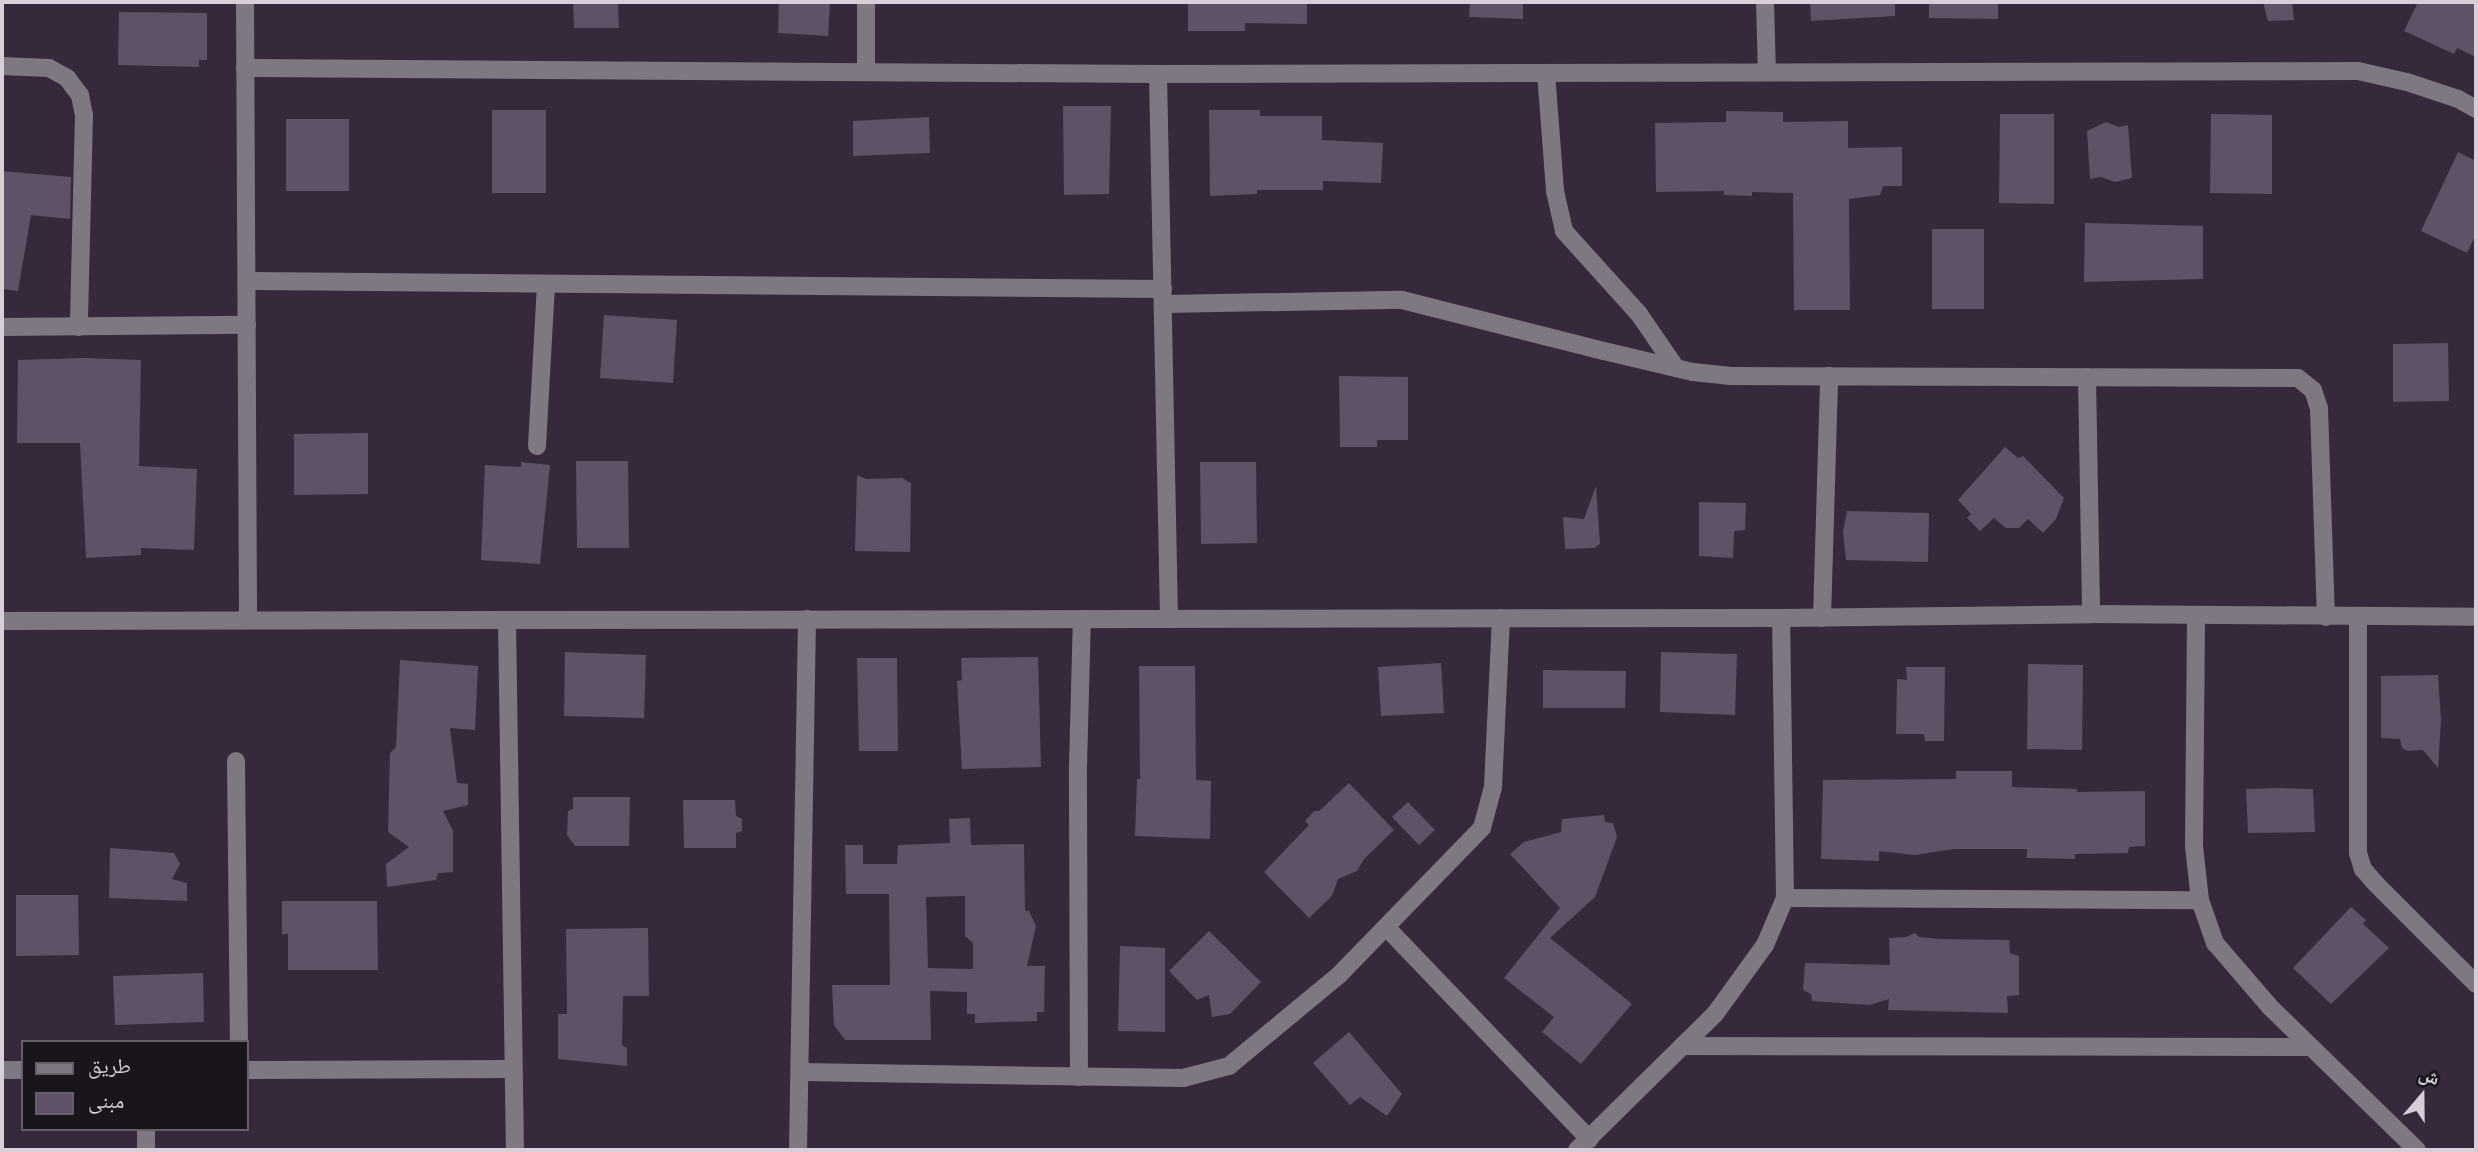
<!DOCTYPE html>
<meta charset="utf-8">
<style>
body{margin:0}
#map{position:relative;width:2478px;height:1152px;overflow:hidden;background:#36293b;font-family:"Roboto Condensed","Noto Naskh Arabic",sans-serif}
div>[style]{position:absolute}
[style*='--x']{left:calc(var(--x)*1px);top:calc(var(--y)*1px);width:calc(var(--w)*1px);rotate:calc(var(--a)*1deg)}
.building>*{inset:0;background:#605266}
.minor>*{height:18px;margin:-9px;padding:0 9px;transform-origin:9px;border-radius:9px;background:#7f7882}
span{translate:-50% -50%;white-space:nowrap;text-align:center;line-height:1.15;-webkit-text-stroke:6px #1a141d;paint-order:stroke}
.frame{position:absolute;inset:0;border:4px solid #d7ceda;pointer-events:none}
.legend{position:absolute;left:21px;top:1040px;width:228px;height:91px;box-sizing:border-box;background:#1a141d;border:2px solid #665e69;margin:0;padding:9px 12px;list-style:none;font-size:21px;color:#d7ceda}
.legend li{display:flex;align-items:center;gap:14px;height:35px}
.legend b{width:35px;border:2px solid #665e69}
.north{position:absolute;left:2387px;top:1061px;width:70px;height:70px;-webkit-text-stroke:5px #1a141d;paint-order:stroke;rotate:20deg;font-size:19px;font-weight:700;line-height:28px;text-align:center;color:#d7ceda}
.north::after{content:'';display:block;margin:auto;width:24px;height:32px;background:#d7ceda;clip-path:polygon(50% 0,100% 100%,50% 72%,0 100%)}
</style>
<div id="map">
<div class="building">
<i style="clip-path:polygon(573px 2px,618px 2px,619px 28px,574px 28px)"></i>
<i style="clip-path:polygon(779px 2px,830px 2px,828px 36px,778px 33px)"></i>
<i style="clip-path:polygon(1188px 2px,1307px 2px,1307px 24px,1245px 23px,1245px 31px,1188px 31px)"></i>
<i style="clip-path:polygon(1470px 2px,1523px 2px,1523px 19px,1469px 17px)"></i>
<i style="clip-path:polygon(1810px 2px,1895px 2px,1895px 16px,1811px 21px)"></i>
<i style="clip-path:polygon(1929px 2px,1998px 2px,1998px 19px,1929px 18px)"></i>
<i style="clip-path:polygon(2263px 2px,2292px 2px,2294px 20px,2268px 21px)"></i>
<i style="clip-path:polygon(2418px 2px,2476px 2px,2476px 57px,2457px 48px,2454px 54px,2404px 31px)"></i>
<i style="clip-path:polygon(119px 12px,207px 13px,207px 60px,199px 60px,199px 67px,118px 65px)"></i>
<i style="clip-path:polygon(1063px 106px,1111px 106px,1109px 194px,1064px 195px)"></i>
<i style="clip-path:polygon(492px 110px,546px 110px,546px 193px,492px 193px)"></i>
<i style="clip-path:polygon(1209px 110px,1260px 110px,1260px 116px,1322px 116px,1322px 140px,1383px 143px,1381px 183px,1323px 181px,1323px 190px,1257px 190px,1257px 194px,1210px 196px)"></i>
<i style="clip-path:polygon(1726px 111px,1783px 112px,1783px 122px,1848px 121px,1848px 148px,1902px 147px,1902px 186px,1883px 186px,1880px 195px,1849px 199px,1850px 310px,1794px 310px,1793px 193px,1752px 192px,1752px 196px,1724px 195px,1724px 191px,1656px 192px,1655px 123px,1726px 122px)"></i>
<i style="clip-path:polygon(2000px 114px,2054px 114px,2054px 204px,1999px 203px)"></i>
<i style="clip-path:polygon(2211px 114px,2272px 115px,2272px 194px,2210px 193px)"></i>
<i style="clip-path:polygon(929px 117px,930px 153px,853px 156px,853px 121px)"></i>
<i style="clip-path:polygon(286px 119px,349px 119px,349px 191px,286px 191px)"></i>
<i style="clip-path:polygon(2106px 122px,2119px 127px,2128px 125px,2132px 178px,2115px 182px,2101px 177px,2090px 179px,2087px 131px)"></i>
<i style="clip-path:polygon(2458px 152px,2476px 161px,2476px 234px,2467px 253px,2421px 231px)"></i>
<i style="clip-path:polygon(2px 171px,71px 177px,70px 219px,31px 215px,18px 291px,2px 289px)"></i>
<i style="clip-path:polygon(2085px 223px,2203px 226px,2203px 279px,2084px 282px)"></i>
<i style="clip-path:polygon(1932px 229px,1984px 229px,1984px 309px,1932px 309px)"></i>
<i style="clip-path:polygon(604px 315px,677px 320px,673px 383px,600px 378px)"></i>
<i style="clip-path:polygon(2448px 343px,2449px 401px,2393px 402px,2393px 344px)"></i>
<i style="clip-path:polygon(85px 358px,141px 360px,139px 466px,197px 469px,194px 550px,141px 548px,141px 555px,86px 558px,80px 443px,17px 443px,18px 360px)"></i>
<i style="clip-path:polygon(1339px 376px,1408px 377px,1408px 440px,1377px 440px,1377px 447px,1340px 447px)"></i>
<i style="clip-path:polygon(368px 433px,368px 494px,294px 495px,294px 434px)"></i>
<i style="clip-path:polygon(2005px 447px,2018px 458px,2023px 456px,2064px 498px,2056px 519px,2043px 533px,2028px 519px,2019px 528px,2006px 528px,1994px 518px,1980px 531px,1967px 518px,1971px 514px,1958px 500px)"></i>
<i style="clip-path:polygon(576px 461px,628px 461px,629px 548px,577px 548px)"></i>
<i style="clip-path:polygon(521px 462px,550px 465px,540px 564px,481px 560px,485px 465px,521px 467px)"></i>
<i style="clip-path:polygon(1200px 462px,1256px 462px,1257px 543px,1201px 544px)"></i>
<i style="clip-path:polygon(857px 475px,866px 479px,902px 478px,911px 483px,910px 552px,855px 551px)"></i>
<i style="clip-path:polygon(1596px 486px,1600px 544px,1594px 548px,1565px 549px,1563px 517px,1584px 519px)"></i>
<i style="clip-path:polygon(1699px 502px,1746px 503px,1745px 530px,1734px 531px,1733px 558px,1699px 556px)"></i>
<i style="clip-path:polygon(1847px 511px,1929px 513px,1928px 562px,1846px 560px,1843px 532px)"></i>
<i style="clip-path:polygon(565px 652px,646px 655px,644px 718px,564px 716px)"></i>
<i style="clip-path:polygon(1661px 652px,1737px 654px,1735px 715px,1660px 712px)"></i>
<i style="clip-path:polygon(1038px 657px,1041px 767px,962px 769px,957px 681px,962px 680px,961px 658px)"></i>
<i style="clip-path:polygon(857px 658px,897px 658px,898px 751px,859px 751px)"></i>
<i style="clip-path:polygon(400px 660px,478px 666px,475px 730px,450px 728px,457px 783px,468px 784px,468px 805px,443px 811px,453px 831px,453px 872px,438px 873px,436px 880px,387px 887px,386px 864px,409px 847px,388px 832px,390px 753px,396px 747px)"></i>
<i style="clip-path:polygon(1441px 663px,1444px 713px,1381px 716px,1378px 667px)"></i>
<i style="clip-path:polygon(2028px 664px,2083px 665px,2082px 750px,2027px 749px)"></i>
<i style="clip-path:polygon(1139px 666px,1195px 666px,1196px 780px,1211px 781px,1210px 839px,1135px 836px,1137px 779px,1140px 779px)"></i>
<i style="clip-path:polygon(1906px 667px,1945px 667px,1944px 741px,1925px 741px,1924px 734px,1896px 734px,1897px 679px,1907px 680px)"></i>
<i style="clip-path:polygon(1543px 670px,1626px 671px,1625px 708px,1543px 708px)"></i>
<i style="clip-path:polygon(2438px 675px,2441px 720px,2438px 768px,2423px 750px,2408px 751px,2402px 748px,2400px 739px,2381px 738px,2381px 676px)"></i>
<i style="clip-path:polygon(1956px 771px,2012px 771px,2012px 787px,2077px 789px,2077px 792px,2145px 791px,2145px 846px,2129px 847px,2128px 853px,2075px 854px,2075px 859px,2027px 858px,2027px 849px,1954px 849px,1915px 855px,1879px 851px,1879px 861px,1821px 859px,1823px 780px,1956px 779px)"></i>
<i style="clip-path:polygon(1349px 783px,1394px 830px,1364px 859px,1357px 871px,1338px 879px,1332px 896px,1309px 918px,1264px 872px,1309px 825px,1305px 821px,1314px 811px,1319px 811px)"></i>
<i style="clip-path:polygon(2276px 788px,2313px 789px,2315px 832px,2248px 833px,2246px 789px)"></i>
<i style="clip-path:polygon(573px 797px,630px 797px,629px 846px,575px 846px,567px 835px,568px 811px,573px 809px)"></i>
<i style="clip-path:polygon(683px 800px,735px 800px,736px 816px,742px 819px,742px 831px,736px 833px,736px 848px,684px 848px)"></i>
<i style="clip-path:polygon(1408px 802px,1435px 830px,1419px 845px,1392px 817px)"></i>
<i style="clip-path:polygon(1604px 815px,1605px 822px,1613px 823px,1617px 837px,1595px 897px,1550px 938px,1632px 1004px,1581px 1064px,1542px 1032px,1554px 1017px,1504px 978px,1560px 908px,1510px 854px,1524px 842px,1561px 832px,1562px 819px)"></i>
<i style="clip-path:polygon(evenodd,970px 818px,971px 845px,1024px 844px,1025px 911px,1029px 911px,1036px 926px,1027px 966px,1045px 966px,1044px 1012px,1037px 1012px,1037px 1021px,975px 1023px,975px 1014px,967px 1014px,967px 992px,930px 991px,931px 1040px,845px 1040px,834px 1025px,832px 985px,890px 985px,889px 894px,846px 894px,845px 845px,863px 845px,863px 864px,897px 864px,898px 845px,950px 843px,949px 819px,970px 818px,965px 896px,965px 936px,973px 943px,973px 969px,928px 968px,926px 897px,965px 896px)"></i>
<i style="clip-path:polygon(110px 848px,174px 853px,180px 864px,172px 879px,187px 883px,187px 901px,109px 898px)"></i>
<i style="clip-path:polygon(16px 895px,78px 895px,79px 955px,16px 956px)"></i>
<i style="clip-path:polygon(282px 901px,377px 901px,378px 970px,288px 970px,288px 934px,282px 934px)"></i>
<i style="clip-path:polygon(2351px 907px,2366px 920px,2363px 924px,2389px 948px,2331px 1004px,2293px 968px)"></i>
<i style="clip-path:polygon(648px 928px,649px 996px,623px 996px,622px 1045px,627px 1048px,627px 1066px,558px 1059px,558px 1014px,567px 1014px,566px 929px)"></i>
<i style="clip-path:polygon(1209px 931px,1261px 982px,1230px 1014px,1212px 1017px,1209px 995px,1197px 1000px,1169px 971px)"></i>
<i style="clip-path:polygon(1915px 933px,1919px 937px,1940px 939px,2009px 940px,2010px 953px,2019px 956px,2019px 995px,2007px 996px,2008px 1013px,1888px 1010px,1889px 999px,1870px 1005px,1812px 1001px,1811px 994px,1803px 990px,1805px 963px,1890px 965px,1889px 938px,1906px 937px)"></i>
<i style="clip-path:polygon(1120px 946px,1165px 948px,1165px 1032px,1118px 1031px)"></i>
<i style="clip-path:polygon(203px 973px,204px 1022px,115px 1025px,113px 976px)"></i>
<i style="clip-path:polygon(1349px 1032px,1402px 1094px,1387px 1116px,1360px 1097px,1350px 1105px,1313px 1063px)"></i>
</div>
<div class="minor">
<i style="--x:245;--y:2;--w:618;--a:89.72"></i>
<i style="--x:1765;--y:2;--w:70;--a:88.4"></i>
<i style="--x:2;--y:66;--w:47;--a:2.4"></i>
<i style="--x:49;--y:68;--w:21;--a:29"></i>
<i style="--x:67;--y:78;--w:21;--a:53"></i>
<i style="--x:80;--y:95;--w:20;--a:79"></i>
<i style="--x:84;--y:115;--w:212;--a:91.4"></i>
<i style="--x:245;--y:68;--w:913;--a:0.38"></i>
<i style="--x:1158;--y:74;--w:1200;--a:-0.14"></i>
<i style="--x:2358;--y:71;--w:50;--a:12.7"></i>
<i style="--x:2407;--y:82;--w:54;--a:18.4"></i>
<i style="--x:2458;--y:99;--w:21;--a:29"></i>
<i style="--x:866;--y:72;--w:70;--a:-90"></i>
<i style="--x:1546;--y:73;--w:118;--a:85.6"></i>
<i style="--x:1555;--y:191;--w:41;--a:77.3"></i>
<i style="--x:1564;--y:231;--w:112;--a:47.9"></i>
<i style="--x:1639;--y:314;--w:65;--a:55.6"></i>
<i style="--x:1158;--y:74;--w:545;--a:88.84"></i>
<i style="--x:247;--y:281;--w:916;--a:0.5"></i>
<i style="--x:1163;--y:304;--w:239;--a:-1"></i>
<i style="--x:1402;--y:300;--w:208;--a:14.2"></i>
<i style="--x:1604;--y:351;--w:91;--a:13.3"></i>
<i style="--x:1693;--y:372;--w:36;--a:6"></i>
<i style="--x:1729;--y:376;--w:569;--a:0.2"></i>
<i style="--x:2298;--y:378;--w:19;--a:39"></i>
<i style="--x:2313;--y:390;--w:19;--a:72"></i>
<i style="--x:2319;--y:408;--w:209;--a:88.1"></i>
<i style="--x:2;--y:327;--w:245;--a:-0.5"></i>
<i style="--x:2087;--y:377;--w:237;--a:89"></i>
<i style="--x:537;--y:446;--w:162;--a:-86.8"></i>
<i style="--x:2358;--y:617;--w:236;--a:90"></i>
<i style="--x:2358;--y:853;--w:17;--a:73"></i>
<i style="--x:2363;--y:869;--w:21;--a:49"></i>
<i style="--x:2377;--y:885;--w:140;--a:45"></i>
<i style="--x:1822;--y:618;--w:242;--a:-88.3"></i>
<i style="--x:2196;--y:618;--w:228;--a:90.5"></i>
<i style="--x:2194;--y:846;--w:54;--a:83.7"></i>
<i style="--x:2200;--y:900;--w:46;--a:70.8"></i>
<i style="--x:2215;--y:943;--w:84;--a:49.3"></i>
<i style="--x:2270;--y:1007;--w:205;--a:44.2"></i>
<i style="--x:507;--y:620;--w:530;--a:89.14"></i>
<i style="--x:2;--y:621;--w:1779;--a:-0.1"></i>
<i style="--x:1781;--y:618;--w:310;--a:-0.7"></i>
<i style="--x:2091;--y:614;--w:385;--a:0.4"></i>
<i style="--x:236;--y:761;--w:281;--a:89.4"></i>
<i style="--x:1785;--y:898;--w:415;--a:0.3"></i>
<i style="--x:1386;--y:927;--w:294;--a:46.2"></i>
<i style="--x:1682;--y:1046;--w:629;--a:0.09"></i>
<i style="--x:2;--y:1070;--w:21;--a:0"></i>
<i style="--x:247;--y:1070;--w:266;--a:-0.2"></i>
<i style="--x:800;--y:1072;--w:383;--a:0.9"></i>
<i style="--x:1183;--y:1078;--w:48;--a:-14.6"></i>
<i style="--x:1229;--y:1066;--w:143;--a:-39.6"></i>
<i style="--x:1339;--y:975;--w:205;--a:-45.8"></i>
<i style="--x:1482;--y:828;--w:42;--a:-75"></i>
<i style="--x:1493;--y:787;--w:169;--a:-87.3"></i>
<i style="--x:1079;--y:1077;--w:310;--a:-90.2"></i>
<i style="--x:1078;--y:767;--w:148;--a:-88.5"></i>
<i style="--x:146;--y:1129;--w:21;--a:90"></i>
<i style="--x:798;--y:1150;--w:531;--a:-89.03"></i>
<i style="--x:1577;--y:1150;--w:194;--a:-44.6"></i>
<i style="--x:1715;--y:1014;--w:85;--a:-54.1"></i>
<i style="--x:1765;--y:945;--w:51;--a:-66.9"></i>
<i style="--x:1785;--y:898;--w:280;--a:-90.8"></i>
</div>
<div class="frame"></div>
<ul class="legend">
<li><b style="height:9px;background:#7f7882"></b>طريق</li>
<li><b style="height:19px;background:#605266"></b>مبنى</li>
</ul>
<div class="north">ش</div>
</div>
